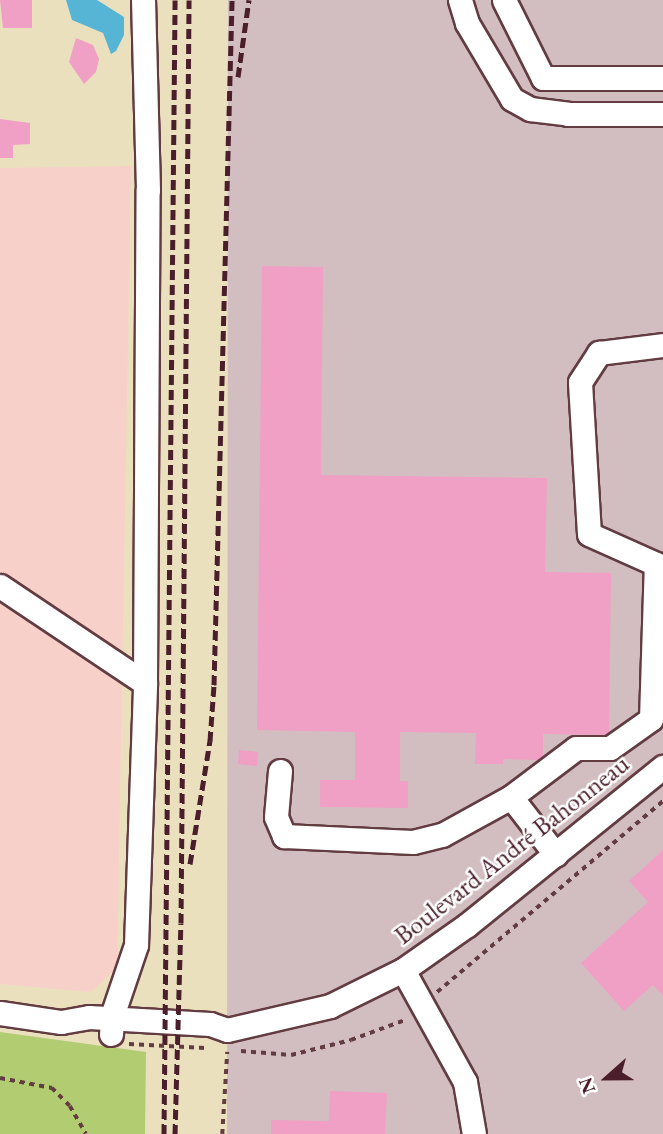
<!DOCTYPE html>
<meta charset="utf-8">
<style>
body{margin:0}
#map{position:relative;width:663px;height:1134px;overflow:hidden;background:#eae0be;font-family:"EB Garamond",serif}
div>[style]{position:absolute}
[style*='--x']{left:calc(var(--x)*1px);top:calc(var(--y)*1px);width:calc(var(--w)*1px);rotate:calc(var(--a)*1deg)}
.built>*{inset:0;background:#f7d0c9}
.industrial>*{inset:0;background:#d2bec1}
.green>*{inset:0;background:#b2cc71}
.water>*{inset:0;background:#56b5d4}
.building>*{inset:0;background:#f09fc5}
.path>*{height:3.5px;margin-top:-1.75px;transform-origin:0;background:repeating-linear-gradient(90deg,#623c41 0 5px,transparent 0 10px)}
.roads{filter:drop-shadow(2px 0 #623c41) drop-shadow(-2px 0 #623c41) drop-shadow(0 2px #623c41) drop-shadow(0 -2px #623c41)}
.minor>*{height:23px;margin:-11.5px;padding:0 11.5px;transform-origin:11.5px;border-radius:11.5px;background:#fff}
.rail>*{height:5px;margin-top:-2.5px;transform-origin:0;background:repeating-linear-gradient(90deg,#4a1f2b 0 10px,transparent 0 15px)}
span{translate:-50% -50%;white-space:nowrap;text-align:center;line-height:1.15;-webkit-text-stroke:5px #fff;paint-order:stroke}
.street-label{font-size:26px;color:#4a1f2b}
.north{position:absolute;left:572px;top:1043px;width:70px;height:70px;-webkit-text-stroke:5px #fff;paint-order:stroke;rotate:249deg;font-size:19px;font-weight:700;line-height:28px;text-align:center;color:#4a1f2b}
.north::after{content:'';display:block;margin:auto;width:24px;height:32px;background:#4a1f2b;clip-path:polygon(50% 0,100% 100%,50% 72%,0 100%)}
</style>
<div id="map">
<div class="built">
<i style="clip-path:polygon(131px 166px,117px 968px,91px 992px,0 984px,0 168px)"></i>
</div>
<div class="industrial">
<i style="clip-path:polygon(228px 0,663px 0,663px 1134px,227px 1134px)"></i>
</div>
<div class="green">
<i style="clip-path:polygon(0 1032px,146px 1052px,145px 1134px,0 1134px)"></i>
</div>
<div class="water">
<i style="clip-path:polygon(66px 0,97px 0,124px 17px,124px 35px,116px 51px,111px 54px,103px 33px,72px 20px)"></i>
</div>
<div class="building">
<i style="clip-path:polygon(0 0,32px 0,32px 28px,3px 28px)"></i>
<i style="clip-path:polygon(76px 38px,93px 45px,99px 59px,96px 72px,84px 84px,69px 62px)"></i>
<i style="clip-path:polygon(0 119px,30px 123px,30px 144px,13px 145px,13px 158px,0 158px)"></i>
<i style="clip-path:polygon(262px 266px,323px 267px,321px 475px,547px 478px,545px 572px,611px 573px,609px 735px,543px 734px,543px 760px,503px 759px,503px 764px,475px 764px,476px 733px,400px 732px,400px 781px,408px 781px,408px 808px,320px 807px,320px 780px,355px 780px,355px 732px,257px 730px)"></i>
<i style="clip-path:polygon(239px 750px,258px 752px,257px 766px,238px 764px)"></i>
<i style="clip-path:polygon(613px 770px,619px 777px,609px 784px,604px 778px)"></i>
<i style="clip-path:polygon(663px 850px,663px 996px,653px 985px,624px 1011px,581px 963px,648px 902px,629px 881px)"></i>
<i style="clip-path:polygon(330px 1091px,387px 1093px,385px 1134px,271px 1134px,271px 1120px,329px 1121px)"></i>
</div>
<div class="path">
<i style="--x:437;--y:992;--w:296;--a:-40.2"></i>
<i style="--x:129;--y:1044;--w:76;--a:3"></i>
<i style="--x:241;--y:1051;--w:50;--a:4.6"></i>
<i style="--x:291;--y:1055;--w:62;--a:-14"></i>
<i style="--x:351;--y:1040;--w:58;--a:-20.3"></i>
<i style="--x:0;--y:1078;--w:53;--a:10.9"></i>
<i style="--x:52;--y:1088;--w:25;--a:45"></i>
<i style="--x:70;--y:1106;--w:32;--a:60"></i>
<i style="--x:222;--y:1134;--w:82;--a:-86.5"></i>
</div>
<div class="roads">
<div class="minor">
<i style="--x:460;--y:0;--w:24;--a:73"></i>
<i style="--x:467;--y:23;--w:88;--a:59.4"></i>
<i style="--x:512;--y:99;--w:21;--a:29"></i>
<i style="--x:530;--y:109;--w:38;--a:7"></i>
<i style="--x:568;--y:114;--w:95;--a:0"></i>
<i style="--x:504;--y:0;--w:87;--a:63.4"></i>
<i style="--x:543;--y:78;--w:120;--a:0"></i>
<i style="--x:0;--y:586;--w:174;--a:33.8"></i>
<i style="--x:280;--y:771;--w:46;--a:95"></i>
<i style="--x:276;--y:817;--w:21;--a:67"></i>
<i style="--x:284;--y:836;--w:129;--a:2.7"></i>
<i style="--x:413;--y:842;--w:30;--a:-14"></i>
<i style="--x:442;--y:835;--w:79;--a:-28.8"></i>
<i style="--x:511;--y:797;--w:81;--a:-37"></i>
<i style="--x:576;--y:748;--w:34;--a:0"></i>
<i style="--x:610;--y:748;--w:50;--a:-35.3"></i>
<i style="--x:651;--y:719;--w:155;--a:-88.2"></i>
<i style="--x:656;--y:564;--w:73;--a:-155.9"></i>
<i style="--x:589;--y:534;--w:152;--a:-93.4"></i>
<i style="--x:580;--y:382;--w:35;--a:-57"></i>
<i style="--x:599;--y:353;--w:64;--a:-7.1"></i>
<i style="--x:511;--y:797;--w:73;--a:52.2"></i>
<i style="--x:403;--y:970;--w:128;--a:61"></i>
<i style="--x:465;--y:1082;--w:53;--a:80.2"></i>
<i style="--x:0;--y:1013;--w:62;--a:8.4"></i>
<i style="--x:61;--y:1022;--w:28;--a:-10"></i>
<i style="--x:89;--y:1017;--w:121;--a:3.3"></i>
<i style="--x:210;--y:1024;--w:18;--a:19"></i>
<i style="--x:227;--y:1030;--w:106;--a:-13.1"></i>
<i style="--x:330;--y:1006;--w:81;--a:-26.3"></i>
<i style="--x:403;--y:970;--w:78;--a:-35.1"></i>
<i style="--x:467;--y:925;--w:252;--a:-38.9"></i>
<i style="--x:111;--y:1034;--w:21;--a:-85"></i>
<i style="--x:113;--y:1013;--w:72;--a:-71.3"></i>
<i style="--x:136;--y:945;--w:262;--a:-88"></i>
<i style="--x:145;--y:683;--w:493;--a:-89.7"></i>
<i style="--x:148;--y:190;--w:190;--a:-91.5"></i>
</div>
</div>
<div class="rail">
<i style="--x:238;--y:77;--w:78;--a:-81.9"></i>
<i style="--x:190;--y:864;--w:125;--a:-80.8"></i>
<i style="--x:210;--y:741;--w:56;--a:-85.9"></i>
<i style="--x:214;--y:685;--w:685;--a:-88.49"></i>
<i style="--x:164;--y:1134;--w:1134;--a:-89.44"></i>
<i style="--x:175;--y:1134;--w:211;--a:-88.4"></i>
<i style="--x:181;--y:923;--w:923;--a:-89.5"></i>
</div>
<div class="street-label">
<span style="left:512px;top:850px;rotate:-38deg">Boulevard André Bahonneau</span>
</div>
<div class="north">N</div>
</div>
